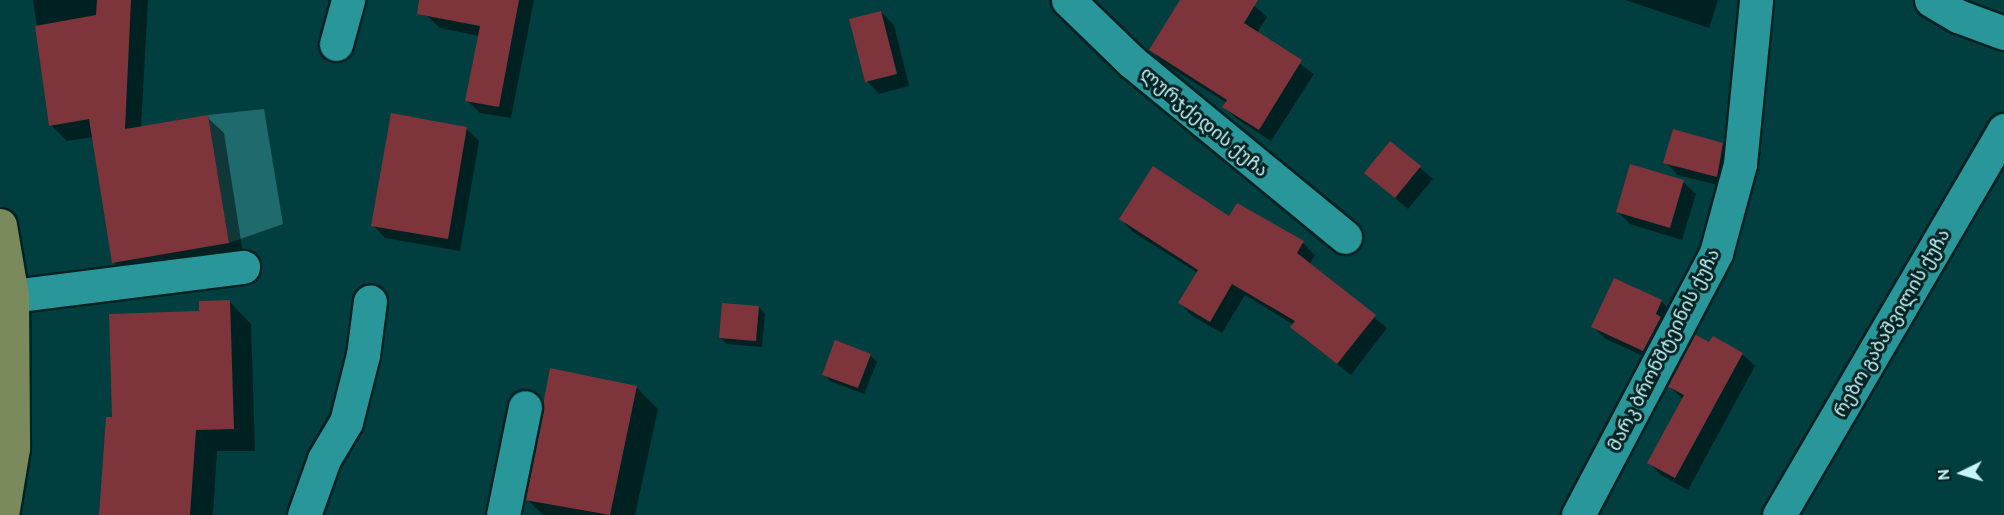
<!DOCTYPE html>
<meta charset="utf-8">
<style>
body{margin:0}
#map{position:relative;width:2004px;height:515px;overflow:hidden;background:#003e3f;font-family:Cabin,"Noto Sans Georgian",sans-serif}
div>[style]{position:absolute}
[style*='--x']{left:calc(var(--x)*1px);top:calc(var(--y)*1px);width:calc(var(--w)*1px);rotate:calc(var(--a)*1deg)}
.green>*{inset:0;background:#1e6a6c}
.shadow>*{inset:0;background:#0007}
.building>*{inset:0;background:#7d353b}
.roads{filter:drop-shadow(2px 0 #012223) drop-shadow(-2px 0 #012223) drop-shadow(0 2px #012223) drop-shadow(0 -2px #012223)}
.minor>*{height:33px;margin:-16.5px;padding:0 16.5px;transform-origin:16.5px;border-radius:16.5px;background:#29979a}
.major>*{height:33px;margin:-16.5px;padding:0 16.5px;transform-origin:16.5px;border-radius:16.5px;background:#7b8a5d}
span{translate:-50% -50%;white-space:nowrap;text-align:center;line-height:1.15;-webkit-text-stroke:6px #012223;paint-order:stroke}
.street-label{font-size:18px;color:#c7f6f6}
.north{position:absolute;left:1932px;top:443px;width:60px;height:60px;-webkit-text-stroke:4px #012223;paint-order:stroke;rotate:265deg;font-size:16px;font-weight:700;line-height:24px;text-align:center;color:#c7f6f6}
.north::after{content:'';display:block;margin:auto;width:21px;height:27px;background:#c7f6f6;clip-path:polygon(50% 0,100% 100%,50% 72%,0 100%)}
</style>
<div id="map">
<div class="green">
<i style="clip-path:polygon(264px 109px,283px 224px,229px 243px,208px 115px)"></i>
</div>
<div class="shadow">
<i style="clip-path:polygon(33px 0,148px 0,141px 128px,207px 117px,224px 133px,244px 260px,130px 279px,114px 262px,93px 137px,67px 141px,51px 125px)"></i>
<i style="clip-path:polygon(430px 0,534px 0,511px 118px,480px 113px,467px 100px,479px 36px,440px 28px,427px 16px)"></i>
<i style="clip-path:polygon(1182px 0,1248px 0,1267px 17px,1257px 33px,1314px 74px,1271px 141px,1237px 119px,1224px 107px,1227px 103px,1163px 63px,1151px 50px)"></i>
<i style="clip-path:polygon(1625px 0,1718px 0,1709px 28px)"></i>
<i style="clip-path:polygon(881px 12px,894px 25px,909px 86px,879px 94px,867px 81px)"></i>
<i style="clip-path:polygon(466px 128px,479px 141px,460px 251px,385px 238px,373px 225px)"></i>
<i style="clip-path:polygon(1391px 143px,1433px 179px,1408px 209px,1366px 173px)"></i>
<i style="clip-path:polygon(1722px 144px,1735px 157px,1729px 188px,1678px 175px,1665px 162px)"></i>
<i style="clip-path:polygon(1683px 182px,1696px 194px,1682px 240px,1630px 224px,1618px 212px)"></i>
<i style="clip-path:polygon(1230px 218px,1303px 243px,1315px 255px,1309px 265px,1387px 328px,1351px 375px,1305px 339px,1294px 325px,1245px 295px,1222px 333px,1192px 316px,1180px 303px,1198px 273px,1133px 232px,1121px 219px)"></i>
<i style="clip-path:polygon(1661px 301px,1674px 314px,1656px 362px,1606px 339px,1593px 327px)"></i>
<i style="clip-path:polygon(230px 302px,251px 324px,255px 451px,217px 451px,213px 515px,101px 515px,114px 419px,200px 313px)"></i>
<i style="clip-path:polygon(759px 307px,765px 314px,762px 347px,727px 344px,720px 338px)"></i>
<i style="clip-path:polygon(1713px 338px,1742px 354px,1755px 366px,1688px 490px,1661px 475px,1649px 463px,1683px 399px,1669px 386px)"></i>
<i style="clip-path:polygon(870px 355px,877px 362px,864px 394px,830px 381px,824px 374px)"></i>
<i style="clip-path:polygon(636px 387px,658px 409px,635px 515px,543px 515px,527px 499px)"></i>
</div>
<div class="building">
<i style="clip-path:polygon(97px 0,131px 0,125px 129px,208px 115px,229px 243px,112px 263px,89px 119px,49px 126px,35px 26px,96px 15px)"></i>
<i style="clip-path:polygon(419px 0,519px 0,499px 107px,465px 101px,480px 26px,417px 14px)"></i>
<i style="clip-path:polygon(1180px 0,1258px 0,1244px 23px,1302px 60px,1259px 130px,1222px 107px,1227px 100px,1149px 50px)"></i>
<i style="clip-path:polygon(881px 11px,897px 74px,865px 82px,849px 19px)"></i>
<i style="clip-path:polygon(391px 113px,467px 127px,448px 239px,371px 226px)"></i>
<i style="clip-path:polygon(1673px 129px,1723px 143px,1717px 177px,1663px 163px)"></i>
<i style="clip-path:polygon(1390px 141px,1421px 166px,1395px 198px,1364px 173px)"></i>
<i style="clip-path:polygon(1630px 164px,1684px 180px,1670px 228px,1616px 212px)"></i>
<i style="clip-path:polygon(1153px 166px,1229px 216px,1237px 203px,1304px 241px,1297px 253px,1376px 315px,1337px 364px,1290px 327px,1295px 321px,1232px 284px,1210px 322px,1178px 303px,1198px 270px,1119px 219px)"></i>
<i style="clip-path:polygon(1614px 278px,1662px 300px,1656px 314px,1661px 317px,1643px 351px,1591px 327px)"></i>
<i style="clip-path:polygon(230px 300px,234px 429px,196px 430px,190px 515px,99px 515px,106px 417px,112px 417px,109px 314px,199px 311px,199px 301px)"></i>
<i style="clip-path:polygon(722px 303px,759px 306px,756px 341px,719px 338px)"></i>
<i style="clip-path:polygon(1694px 334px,1709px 342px,1713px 336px,1743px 353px,1675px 478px,1647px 463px,1684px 395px,1667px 386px)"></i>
<i style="clip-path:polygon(835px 340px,871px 354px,858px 388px,822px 375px)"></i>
<i style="clip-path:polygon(550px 368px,637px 386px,610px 515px,525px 500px)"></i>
</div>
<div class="roads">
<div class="minor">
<i style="--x:1068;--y:0;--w:88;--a:44.1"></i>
<i style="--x:1131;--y:61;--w:277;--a:39.4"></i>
<i style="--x:1931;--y:0;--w:31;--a:31"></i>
<i style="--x:1958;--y:16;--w:49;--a:20.3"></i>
<i style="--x:336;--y:44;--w:46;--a:-74.7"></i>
<i style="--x:12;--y:296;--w:233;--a:-7.2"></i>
<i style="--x:304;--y:515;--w:59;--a:-70.3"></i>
<i style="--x:324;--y:459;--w:43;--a:-59.3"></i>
<i style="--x:346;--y:422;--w:69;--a:-75.8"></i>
<i style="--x:363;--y:355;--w:54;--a:-82.6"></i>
<i style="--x:503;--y:515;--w:110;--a:-78.5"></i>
<i style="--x:1578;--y:515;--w:296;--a:-62.2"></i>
<i style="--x:1716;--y:253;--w:92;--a:-74.9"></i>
<i style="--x:1740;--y:164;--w:165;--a:-84.4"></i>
<i style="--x:1779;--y:515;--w:446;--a:-59.7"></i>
</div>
<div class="major">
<i style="--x:0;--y:225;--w:72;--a:80.4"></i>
<i style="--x:12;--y:296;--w:152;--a:89.6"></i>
<i style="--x:13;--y:448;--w:68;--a:99.3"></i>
</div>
</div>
<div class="street-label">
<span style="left:1204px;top:122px;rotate:40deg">ლურჯქედის ქუჩა</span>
<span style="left:1892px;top:323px;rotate:-60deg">რეზო გაბაშვილის ქუჩა</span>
<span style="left:1664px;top:350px;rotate:-63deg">მარკ ბრონშტეინის ქუჩა</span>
</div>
<div class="north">N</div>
</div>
